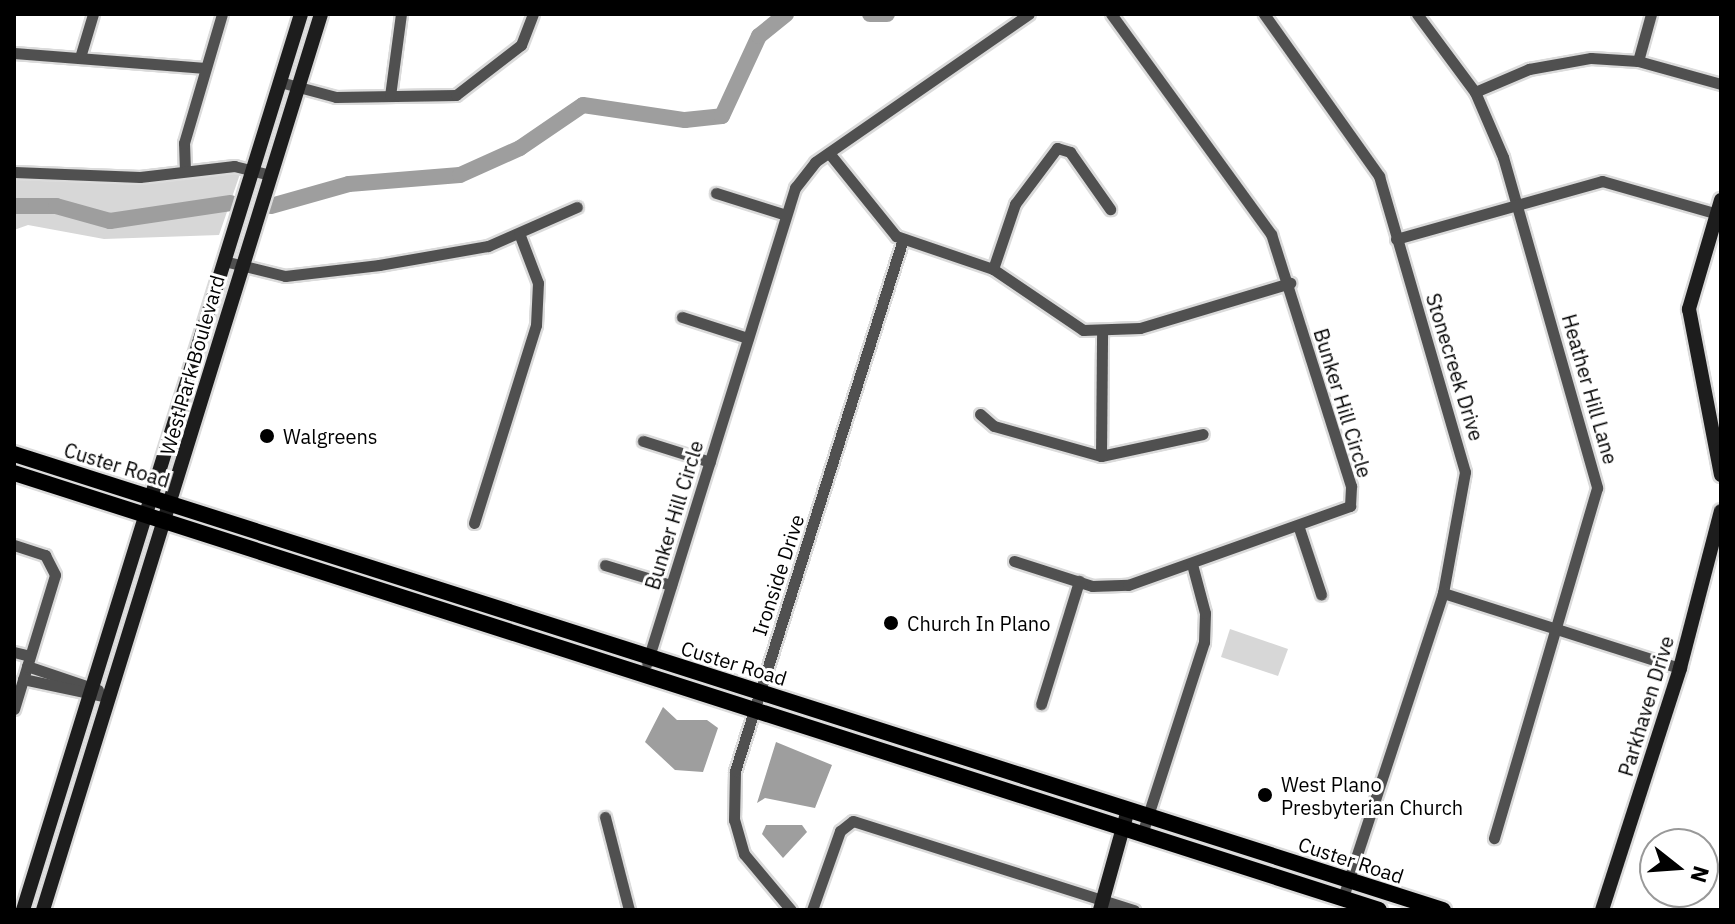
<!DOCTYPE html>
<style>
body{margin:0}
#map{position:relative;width:1735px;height:924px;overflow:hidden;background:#fff;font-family:"IBM Plex Sans",sans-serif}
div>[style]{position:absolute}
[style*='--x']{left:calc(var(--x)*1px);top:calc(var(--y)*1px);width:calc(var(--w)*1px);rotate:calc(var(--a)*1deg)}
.green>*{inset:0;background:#d7d7d7}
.water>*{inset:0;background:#9e9e9e}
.river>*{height:16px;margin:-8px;padding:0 8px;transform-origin:8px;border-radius:8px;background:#9e9e9e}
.roads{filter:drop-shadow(2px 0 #dbdbdb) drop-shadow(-2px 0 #dbdbdb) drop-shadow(0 2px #dbdbdb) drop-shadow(0 -2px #dbdbdb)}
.street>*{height:11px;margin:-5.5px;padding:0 5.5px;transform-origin:5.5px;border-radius:5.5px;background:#505050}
.secondary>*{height:14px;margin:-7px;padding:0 7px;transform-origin:7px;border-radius:7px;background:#1d1d1d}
.primary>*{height:16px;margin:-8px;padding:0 8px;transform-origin:8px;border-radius:8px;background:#000}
.dots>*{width:22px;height:22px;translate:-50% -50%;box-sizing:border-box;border:4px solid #fff;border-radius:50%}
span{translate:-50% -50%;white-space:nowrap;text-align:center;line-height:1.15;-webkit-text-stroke:6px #fff;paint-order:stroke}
.street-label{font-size:20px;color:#000}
.poi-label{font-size:20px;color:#000}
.left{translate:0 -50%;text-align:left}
.frame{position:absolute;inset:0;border:16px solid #000;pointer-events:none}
.north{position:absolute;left:1639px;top:828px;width:80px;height:80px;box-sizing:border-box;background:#fff;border:2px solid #999;border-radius:50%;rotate:107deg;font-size:22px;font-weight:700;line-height:32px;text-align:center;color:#000}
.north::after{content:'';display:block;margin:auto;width:28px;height:36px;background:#000;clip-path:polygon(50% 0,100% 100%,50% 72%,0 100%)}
</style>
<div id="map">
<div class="green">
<i style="clip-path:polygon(227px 171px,240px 174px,219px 235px,104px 239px,28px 225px,14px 230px,14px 177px)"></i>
<i style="clip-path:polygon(1230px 629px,1288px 649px,1278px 676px,1221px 657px)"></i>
</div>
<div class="water">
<i style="clip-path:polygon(663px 707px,677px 720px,707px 720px,718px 728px,703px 772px,675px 770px,645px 742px)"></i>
<i style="clip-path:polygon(776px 742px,832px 765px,815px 808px,765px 798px,757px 803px)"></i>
<i style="clip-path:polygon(766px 825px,802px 825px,807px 832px,783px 858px,762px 834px)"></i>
</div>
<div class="river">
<i style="--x:870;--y:14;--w:17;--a:0"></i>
<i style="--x:14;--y:206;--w:42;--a:0"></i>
<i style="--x:56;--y:206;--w:56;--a:15.5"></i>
<i style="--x:110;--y:221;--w:122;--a:-8.5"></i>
<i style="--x:271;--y:206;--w:81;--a:-15.8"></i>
<i style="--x:349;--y:184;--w:111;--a:-4.6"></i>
<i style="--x:460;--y:175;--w:66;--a:-24.2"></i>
<i style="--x:520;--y:148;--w:76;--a:-34.3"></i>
<i style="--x:583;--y:105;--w:103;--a:8.4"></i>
<i style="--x:685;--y:120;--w:37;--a:-6"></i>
<i style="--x:722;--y:116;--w:88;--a:-65.2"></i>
<i style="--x:759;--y:36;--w:35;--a:-39"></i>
</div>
<div class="roads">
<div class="street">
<i style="--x:1264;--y:14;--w:199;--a:54.6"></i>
<i style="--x:1379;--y:176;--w:308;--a:73.8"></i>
<i style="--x:1465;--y:472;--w:123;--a:100.3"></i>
<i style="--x:1443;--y:593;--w:321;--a:108.2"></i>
<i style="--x:1417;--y:14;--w:97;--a:53.4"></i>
<i style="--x:1475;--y:92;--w:71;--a:66.7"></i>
<i style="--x:1503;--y:157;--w:344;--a:74.1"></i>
<i style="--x:1597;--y:488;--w:365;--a:106.4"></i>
<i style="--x:14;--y:53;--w:192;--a:4.5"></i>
<i style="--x:81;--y:54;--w:42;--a:-73.3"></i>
<i style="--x:1638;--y:61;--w:49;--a:-74.5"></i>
<i style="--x:280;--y:82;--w:58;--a:15"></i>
<i style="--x:336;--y:97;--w:120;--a:-1"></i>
<i style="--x:456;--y:95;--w:82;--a:-37.6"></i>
<i style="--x:521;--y:45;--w:33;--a:-69"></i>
<i style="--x:1475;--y:92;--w:59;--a:-23.1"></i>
<i style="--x:1529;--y:69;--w:63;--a:-10.1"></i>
<i style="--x:1591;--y:58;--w:47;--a:3.7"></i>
<i style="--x:1638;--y:61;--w:86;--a:15.5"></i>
<i style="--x:390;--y:96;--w:83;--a:-82.4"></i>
<i style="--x:829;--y:153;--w:107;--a:51.1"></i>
<i style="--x:896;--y:236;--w:102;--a:18.8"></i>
<i style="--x:993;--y:269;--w:109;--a:34.1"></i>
<i style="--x:1083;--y:330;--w:57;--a:-2"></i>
<i style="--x:1140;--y:328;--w:157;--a:-16.7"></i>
<i style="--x:185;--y:171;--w:28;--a:-92"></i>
<i style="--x:184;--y:143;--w:134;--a:-73.6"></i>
<i style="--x:14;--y:172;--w:126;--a:2.3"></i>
<i style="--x:140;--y:177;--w:95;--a:-6.7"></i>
<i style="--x:234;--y:166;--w:37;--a:14"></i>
<i style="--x:716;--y:193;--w:73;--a:17.4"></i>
<i style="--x:1396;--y:239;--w:214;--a:-15.7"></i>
<i style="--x:1602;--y:181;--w:124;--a:15.9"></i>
<i style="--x:224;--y:261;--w:63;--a:13.8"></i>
<i style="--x:285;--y:276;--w:95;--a:-6.7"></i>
<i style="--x:379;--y:265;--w:111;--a:-9.9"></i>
<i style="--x:488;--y:246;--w:97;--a:-23.7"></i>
<i style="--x:993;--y:269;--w:69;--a:-71.3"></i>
<i style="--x:1015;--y:204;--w:70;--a:-53.1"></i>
<i style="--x:1057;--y:148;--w:14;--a:17"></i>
<i style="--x:1070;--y:152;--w:70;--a:54.9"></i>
<i style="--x:682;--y:317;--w:69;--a:17.7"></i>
<i style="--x:980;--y:414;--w:18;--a:41"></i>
<i style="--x:994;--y:426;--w:111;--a:15.7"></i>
<i style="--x:1101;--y:456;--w:104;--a:-12.2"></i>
<i style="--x:643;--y:441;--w:70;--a:17.4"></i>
<i style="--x:1101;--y:456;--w:123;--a:-89.5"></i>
<i style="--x:474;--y:523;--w:207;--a:-72.6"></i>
<i style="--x:536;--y:325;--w:42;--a:-87.3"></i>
<i style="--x:538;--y:283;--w:53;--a:-110.8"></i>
<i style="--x:1299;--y:528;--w:70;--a:71.6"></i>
<i style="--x:14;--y:545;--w:33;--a:18"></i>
<i style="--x:45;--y:555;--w:22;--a:63"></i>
<i style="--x:55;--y:575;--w:140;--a:107"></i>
<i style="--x:1014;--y:561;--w:82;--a:17.8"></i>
<i style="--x:1092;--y:586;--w:36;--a:-2"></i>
<i style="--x:1128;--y:585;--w:236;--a:-19.6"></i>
<i style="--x:1350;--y:506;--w:20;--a:-87"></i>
<i style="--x:1351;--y:486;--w:264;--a:-107.6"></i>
<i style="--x:1271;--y:234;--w:272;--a:-126"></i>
<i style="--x:605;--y:565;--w:69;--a:16.9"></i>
<i style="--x:1443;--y:593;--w:249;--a:17.6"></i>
<i style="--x:14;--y:652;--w:16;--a:14"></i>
<i style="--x:647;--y:663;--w:498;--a:-72.7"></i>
<i style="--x:795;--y:188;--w:33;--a:-52"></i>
<i style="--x:815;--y:162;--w:260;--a:-34.7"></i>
<i style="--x:27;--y:666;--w:75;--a:18.7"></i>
<i style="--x:23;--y:679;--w:87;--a:12"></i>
<i style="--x:1041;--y:704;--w:129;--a:-72.8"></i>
<i style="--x:605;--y:817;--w:96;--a:75.5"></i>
<i style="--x:1142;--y:834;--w:202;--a:-72.1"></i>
<i style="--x:1204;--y:642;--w:29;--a:-88"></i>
<i style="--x:1205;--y:613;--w:51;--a:-104.9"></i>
<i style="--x:791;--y:910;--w:73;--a:-130"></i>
<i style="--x:744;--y:854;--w:35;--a:-106"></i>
<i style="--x:734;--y:820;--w:49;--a:-88.8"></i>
<i style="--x:735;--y:771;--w:558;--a:-72.47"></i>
<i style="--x:812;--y:910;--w:84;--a:-70.5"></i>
<i style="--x:840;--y:831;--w:16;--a:-38"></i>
<i style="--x:853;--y:821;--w:295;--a:17.6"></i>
</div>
<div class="secondary">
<i style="--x:1721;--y:200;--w:114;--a:106.4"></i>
<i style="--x:1689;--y:309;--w:169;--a:79.1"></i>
<i style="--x:23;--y:910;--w:938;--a:-72.76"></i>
<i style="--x:43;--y:910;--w:938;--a:-72.76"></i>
<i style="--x:1100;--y:910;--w:104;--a:-74.4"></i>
<i style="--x:1602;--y:910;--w:254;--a:-72.1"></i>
<i style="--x:1680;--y:668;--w:162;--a:-75.4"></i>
</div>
<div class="primary">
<i style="--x:14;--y:454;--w:1500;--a:17.7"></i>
<i style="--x:14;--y:473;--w:1433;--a:17.75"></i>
</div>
</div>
<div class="dots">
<i style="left:267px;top:436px;background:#000"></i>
<i style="left:891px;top:623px;background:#000"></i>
<i style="left:1265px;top:795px;background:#000"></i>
</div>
<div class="street-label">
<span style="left:192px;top:365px;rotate:-74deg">West Park Boulevard</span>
<span style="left:1455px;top:367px;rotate:73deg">Stonecreek Drive</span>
<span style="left:1590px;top:389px;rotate:74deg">Heather Hill Lane</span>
<span style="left:1343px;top:403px;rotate:73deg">Bunker Hill Circle</span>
<span style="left:117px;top:465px;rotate:17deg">Custer Road</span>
<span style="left:674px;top:515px;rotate:-73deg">Bunker Hill Circle</span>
<span style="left:778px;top:575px;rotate:-72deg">Ironside Drive</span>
<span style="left:734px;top:663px;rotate:17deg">Custer Road</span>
<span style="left:1646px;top:706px;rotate:-73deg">Parkhaven Drive</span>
<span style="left:1351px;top:860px;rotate:18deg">Custer Road</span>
</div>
<div class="poi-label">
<span class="left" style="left:283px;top:436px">Walgreens</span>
<span class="left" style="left:907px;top:623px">Church In Plano</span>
<span class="left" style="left:1281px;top:796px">West Plano<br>Presbyterian Church</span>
</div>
<div class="frame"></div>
<div class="north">N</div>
</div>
